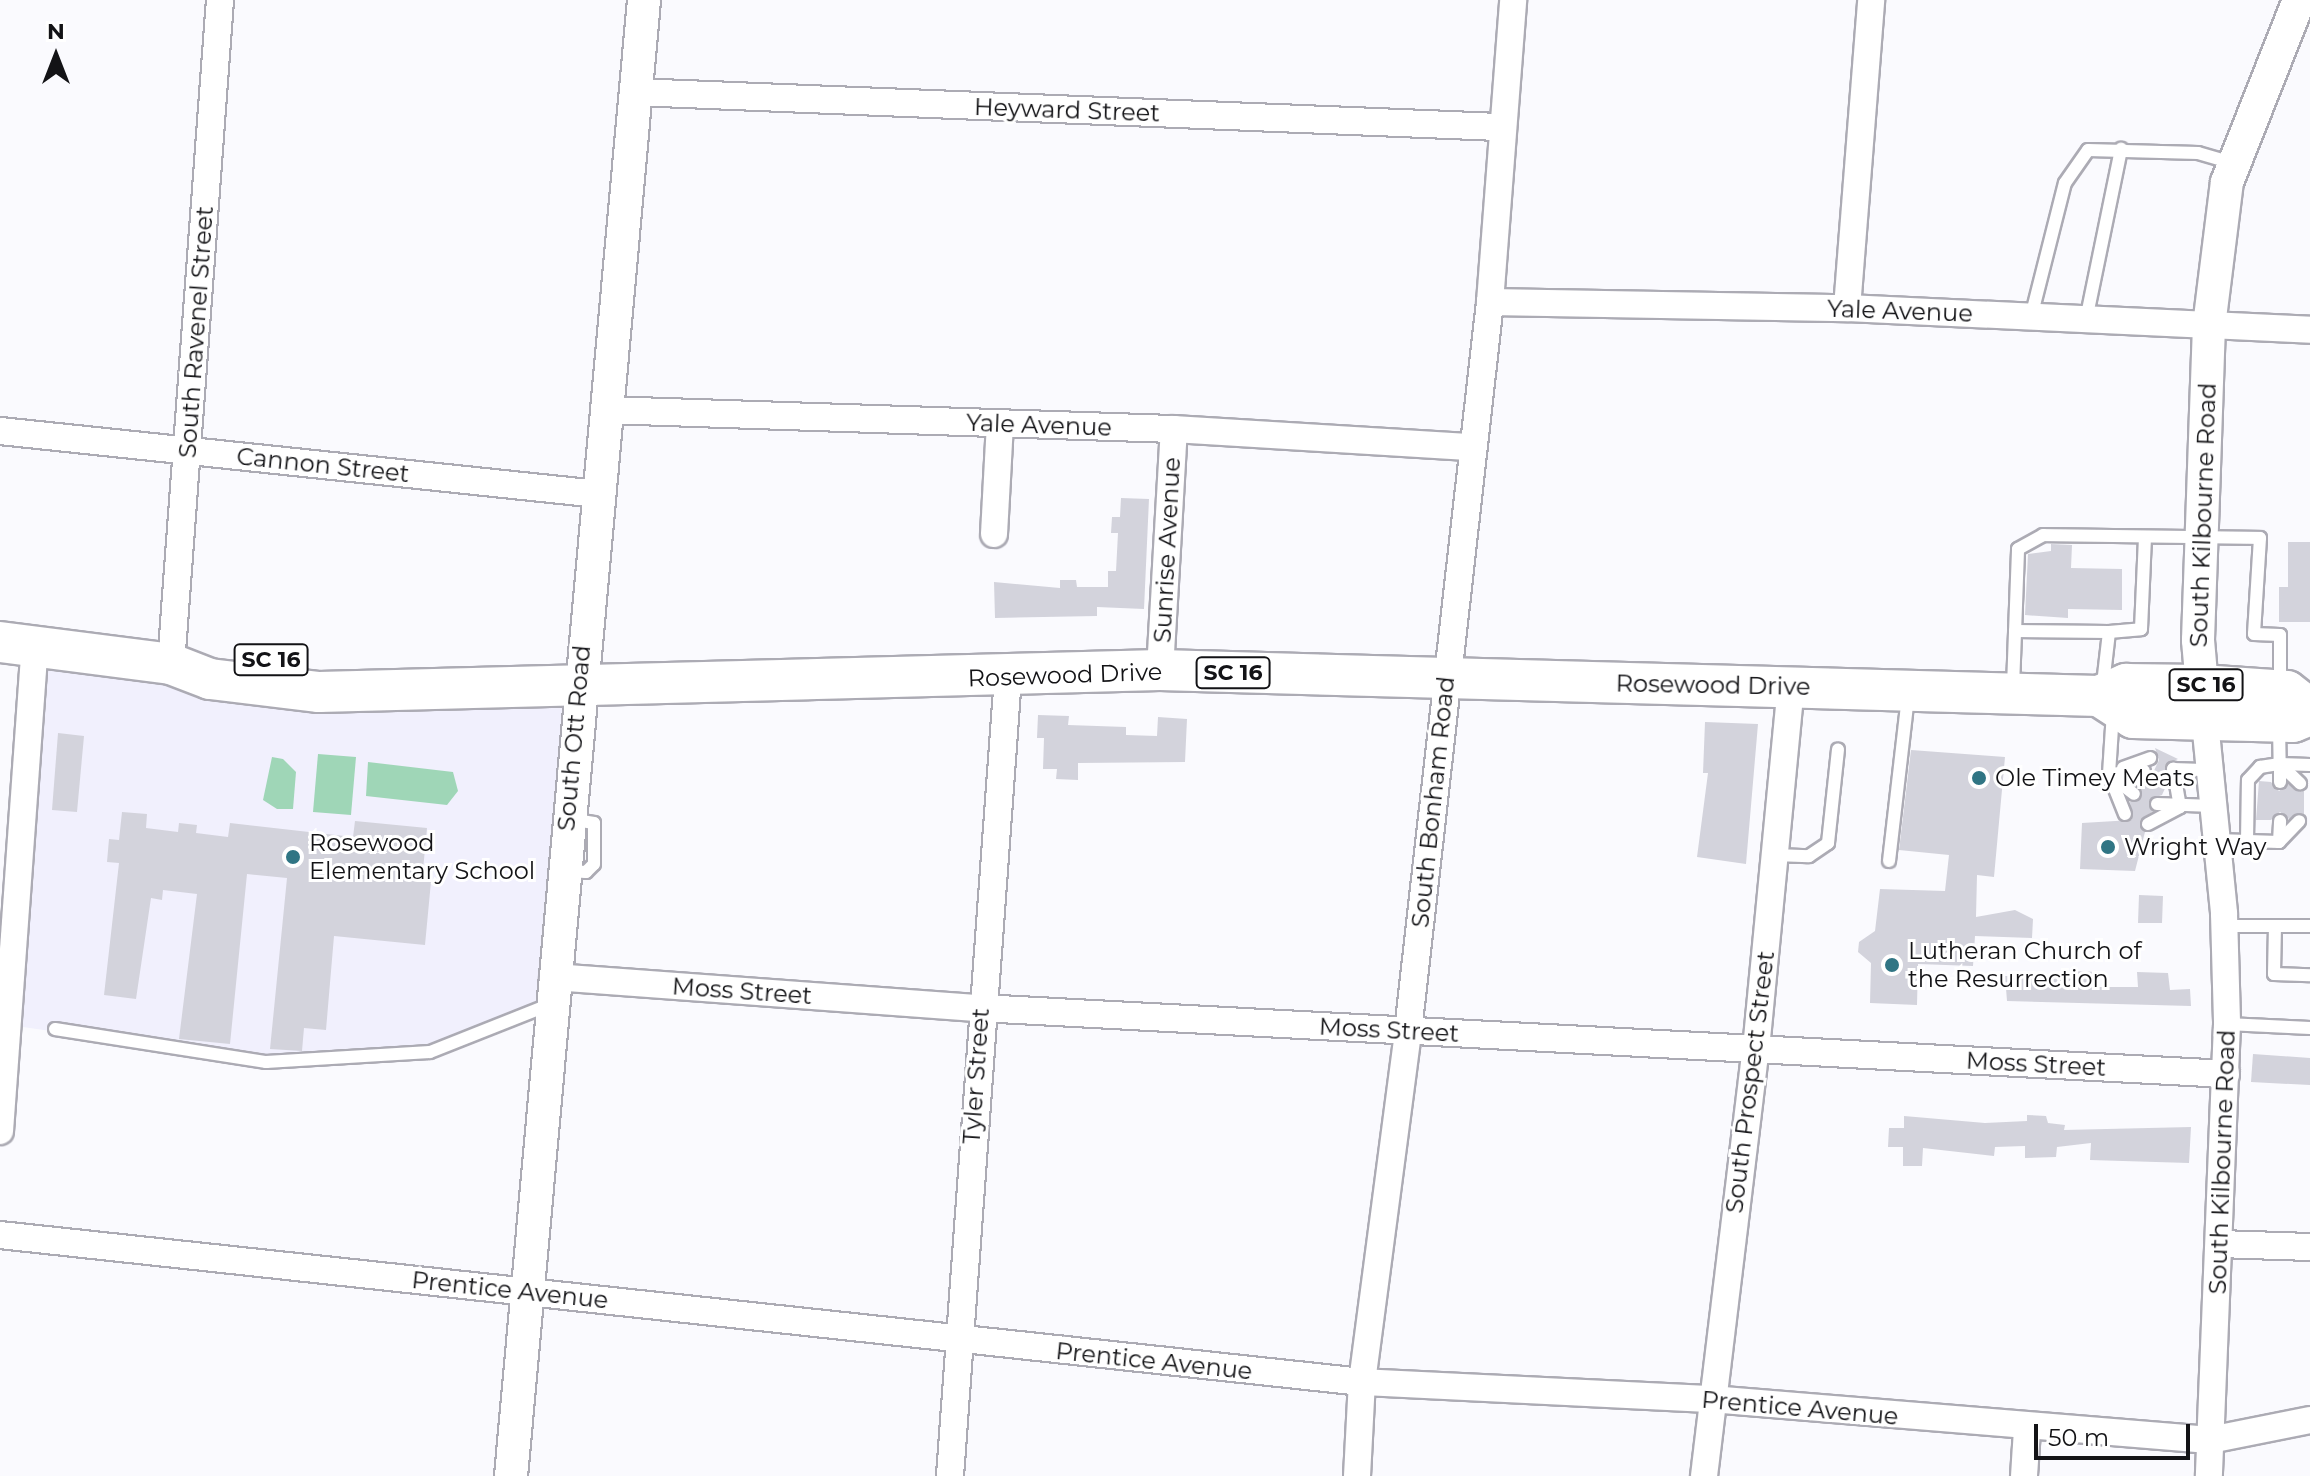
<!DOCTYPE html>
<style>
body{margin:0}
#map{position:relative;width:2310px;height:1476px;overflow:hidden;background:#fafafe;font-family:Montserrat,sans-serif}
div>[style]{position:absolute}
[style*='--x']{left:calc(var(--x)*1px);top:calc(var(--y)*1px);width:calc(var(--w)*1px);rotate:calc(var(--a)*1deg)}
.built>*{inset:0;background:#f1f0fd}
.green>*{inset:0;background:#9fd6b7}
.building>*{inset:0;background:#d3d3dc}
.roads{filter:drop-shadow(2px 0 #acabb4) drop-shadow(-2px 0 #acabb4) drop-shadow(0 2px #acabb4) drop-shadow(0 -2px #acabb4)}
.service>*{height:12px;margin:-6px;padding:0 6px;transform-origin:6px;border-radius:6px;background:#fff}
.minor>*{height:26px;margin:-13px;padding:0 13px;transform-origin:13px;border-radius:13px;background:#fff}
.tertiary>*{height:32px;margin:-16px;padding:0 16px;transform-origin:16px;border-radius:16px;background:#fff}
.primary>*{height:40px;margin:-20px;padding:0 20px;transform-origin:20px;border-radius:20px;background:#fff}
.dots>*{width:22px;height:22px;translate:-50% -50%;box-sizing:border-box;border:4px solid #fff;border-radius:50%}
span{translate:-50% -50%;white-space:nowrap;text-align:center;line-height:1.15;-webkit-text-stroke:6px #fff;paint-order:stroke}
.shield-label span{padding:2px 6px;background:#fff;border:2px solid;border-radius:6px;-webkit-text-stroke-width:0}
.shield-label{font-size:22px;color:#131316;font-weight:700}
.street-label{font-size:24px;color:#131316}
.poi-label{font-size:24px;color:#131316}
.left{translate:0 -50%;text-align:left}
.north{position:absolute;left:16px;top:16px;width:80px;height:80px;-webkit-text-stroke:6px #fff;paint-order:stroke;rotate:0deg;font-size:22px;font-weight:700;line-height:32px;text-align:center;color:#131316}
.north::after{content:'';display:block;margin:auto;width:28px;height:36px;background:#131316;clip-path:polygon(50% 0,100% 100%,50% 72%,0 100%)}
.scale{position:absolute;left:2034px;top:1424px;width:156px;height:36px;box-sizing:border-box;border:4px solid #131316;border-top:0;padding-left:10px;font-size:24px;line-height:28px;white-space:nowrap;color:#131316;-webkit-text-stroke:6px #fff;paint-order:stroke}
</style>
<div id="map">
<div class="built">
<i style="clip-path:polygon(35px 646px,171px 664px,578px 689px,551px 1004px,430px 1052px,266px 1062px,9px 1025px)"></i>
</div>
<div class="green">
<i style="clip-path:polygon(318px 754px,356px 757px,351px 815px,313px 812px)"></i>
<i style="clip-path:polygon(272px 757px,283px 759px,296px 772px,293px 809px,277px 809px,263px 800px)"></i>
<i style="clip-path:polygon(368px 762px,453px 772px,458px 791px,447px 805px,366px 796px)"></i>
</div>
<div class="building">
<i style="clip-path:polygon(1121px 498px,1149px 499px,1144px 609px,1097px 607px,1097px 616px,995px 618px,994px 582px,1060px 588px,1060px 580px,1076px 580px,1077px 587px,1108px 587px,1108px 571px,1116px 571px,1118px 533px,1111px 533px,1112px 517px,1120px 517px)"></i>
<i style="clip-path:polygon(2288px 542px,2310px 542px,2310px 622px,2279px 622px,2279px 587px,2288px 587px)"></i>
<i style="clip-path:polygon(2051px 544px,2072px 545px,2071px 568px,2122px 569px,2122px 610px,2068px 609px,2068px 618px,2025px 615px,2028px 554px,2051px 551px)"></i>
<i style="clip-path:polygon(1038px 715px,1069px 716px,1068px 725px,1126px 727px,1126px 735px,1157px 736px,1158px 717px,1187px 719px,1185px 762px,1078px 763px,1078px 780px,1056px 779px,1057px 769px,1043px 769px,1044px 738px,1037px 738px)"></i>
<i style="clip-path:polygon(1705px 722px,1758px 724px,1746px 864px,1697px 857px,1708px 773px,1703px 773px)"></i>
<i style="clip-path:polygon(58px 733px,84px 736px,77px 812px,52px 810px)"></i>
<i style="clip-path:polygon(2155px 748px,2178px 759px,2165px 765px,2167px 784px,2162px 795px,2150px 799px,2152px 812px,2140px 820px,2145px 832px,2135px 871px,2080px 869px,2082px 823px,2132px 820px,2130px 802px,2141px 799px,2138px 785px,2152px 775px,2159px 760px)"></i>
<i style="clip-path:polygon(1911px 750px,2005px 757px,1994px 877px,1977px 875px,1976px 917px,2015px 910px,2033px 919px,2032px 938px,1975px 936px,1973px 966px,1918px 964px,1917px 1005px,1870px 1003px,1871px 963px,1858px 952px,1859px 942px,1875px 931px,1880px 889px,1945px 891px,1949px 855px,1899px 850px)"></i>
<i style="clip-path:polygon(2259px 781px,2271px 782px,2279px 791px,2288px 784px,2304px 791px,2304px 814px,2289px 819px,2280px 812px,2271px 820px,2256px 820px)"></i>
<i style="clip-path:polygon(122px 812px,147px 814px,146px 828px,178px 832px,179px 823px,197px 825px,196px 833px,228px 837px,230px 823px,353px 837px,355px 821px,427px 828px,423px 870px,432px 871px,425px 945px,334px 936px,326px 1030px,304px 1028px,302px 1051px,270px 1049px,287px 878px,247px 874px,230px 1044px,179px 1039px,197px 894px,163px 890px,162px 900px,151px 898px,136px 999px,104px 995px,119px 863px,107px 862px,109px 839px,119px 840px)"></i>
<i style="clip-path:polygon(2139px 895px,2163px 896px,2162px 923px,2138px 923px)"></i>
<i style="clip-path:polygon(2070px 971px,2100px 972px,2098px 987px,2138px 987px,2137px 972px,2168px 973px,2170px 990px,2190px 989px,2191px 1006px,2007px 1001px,2005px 976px,2070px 976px)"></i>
<i style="clip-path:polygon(2253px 1054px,2310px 1058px,2310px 1085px,2251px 1082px)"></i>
<i style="clip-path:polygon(2027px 1115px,2046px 1116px,2048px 1123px,2065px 1125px,2064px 1130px,2191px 1127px,2189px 1163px,2090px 1160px,2091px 1143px,2057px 1147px,2056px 1157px,2025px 1158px,2025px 1146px,1995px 1147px,1994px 1156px,1923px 1148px,1922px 1166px,1903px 1166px,1903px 1147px,1888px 1147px,1889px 1128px,1904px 1128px,1904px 1116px,1985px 1123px,2027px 1121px)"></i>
</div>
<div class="roads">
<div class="service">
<i style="--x:2031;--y:317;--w:138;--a:-75.8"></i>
<i style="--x:2065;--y:183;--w:40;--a:-55.1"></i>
<i style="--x:2088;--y:150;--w:110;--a:1.6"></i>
<i style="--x:2198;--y:153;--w:35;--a:16"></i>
<i style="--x:2086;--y:320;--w:175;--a:-78.4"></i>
<i style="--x:2015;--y:631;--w:94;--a:0.6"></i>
<i style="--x:2103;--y:684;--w:52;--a:-83.4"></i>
<i style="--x:2109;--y:632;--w:32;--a:-5"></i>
<i style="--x:2141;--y:629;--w:92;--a:-87.5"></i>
<i style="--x:2013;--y:687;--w:138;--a:-87.9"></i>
<i style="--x:2018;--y:549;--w:29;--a:-29"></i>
<i style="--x:2043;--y:535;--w:217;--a:0.8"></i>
<i style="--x:2260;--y:538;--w:96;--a:93.6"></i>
<i style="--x:2254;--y:634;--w:26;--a:2"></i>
<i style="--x:2280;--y:635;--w:52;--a:90"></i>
<i style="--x:2113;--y:712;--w:62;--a:93.7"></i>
<i style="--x:2109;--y:774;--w:35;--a:-5"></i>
<i style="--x:2279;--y:725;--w:39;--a:89"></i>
<i style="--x:2280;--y:764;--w:30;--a:2"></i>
<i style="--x:2280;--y:764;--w:28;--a:44"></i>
<i style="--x:2280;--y:764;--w:18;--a:90"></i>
<i style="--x:2123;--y:768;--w:29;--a:-20"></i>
<i style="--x:2109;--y:774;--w:43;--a:68.2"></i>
<i style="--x:2111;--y:776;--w:29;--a:38"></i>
<i style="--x:2157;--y:804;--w:57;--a:2"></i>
<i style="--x:2180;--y:807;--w:39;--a:-100"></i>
<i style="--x:2173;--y:769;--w:37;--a:2"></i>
<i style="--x:2148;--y:824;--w:36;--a:-28"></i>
<i style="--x:2217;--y:840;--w:62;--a:1.8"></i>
<i style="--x:2279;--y:842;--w:29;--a:-46"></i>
<i style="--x:2247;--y:841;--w:61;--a:-89.1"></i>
<i style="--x:2248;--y:780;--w:18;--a:-47"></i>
<i style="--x:2260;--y:767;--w:20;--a:-9"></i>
<i style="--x:2279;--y:842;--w:21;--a:-87"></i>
<i style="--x:1775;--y:855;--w:34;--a:2"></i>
<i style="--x:1809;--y:856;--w:23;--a:-34"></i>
<i style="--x:1828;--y:843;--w:94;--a:-83.9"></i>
<i style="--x:1889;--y:861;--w:164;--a:-83.4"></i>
<i style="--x:567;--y:871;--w:19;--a:3"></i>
<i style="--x:586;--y:872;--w:11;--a:-45"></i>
<i style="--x:594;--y:864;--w:41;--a:-90"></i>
<i style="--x:594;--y:823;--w:24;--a:-171"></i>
<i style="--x:2225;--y:926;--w:85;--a:0"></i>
<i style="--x:2275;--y:926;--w:48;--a:91.2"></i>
<i style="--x:2274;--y:974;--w:36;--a:2"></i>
<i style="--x:2227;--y:1024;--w:83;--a:2.8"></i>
<i style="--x:55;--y:1029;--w:214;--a:8.9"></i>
<i style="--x:266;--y:1062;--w:164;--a:-3.5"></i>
<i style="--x:430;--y:1052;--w:130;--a:-21.6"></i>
</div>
<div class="minor">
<i style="--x:635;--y:92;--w:865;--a:2.32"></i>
<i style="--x:1490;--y:302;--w:357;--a:1"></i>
<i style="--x:1847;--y:308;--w:464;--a:2.7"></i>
<i style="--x:1847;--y:308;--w:309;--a:-85.5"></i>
<i style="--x:606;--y:410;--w:568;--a:1.92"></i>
<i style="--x:1174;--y:429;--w:298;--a:3.5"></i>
<i style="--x:0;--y:431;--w:601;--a:6.01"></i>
<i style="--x:994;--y:534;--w:111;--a:-86.9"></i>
<i style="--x:171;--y:664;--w:666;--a:-85.78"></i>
<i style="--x:1160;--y:670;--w:241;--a:-86.7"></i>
<i style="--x:2205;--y:722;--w:193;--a:84.3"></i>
<i style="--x:2224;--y:914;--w:110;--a:88.4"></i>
<i style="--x:2227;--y:1024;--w:452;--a:92.3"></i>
<i style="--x:553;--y:977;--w:428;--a:4.2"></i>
<i style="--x:980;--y:1008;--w:1248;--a:3.03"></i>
<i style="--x:0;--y:1131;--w:486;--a:-85.9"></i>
<i style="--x:0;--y:1235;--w:1370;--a:6.16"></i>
<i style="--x:1362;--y:1382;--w:349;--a:2.8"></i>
<i style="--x:1711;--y:1399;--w:501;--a:4.7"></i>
<i style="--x:2210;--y:1440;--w:102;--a:-11.3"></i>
<i style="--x:2219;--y:1244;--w:91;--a:1.9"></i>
<i style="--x:950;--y:1476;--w:801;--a:-85.85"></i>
<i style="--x:1357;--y:1476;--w:94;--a:-87"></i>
<i style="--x:1362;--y:1382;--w:354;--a:-82.5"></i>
<i style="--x:1408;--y:1031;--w:734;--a:-83.58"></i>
<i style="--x:1490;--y:302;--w:303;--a:-85.6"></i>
<i style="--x:1704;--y:1476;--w:430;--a:-83.1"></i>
<i style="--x:1756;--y:1049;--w:364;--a:-84.5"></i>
<i style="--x:2024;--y:1476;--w:47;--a:-86.3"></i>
</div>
<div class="tertiary">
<i style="--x:2204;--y:709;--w:69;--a:-95"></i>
<i style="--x:2198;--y:640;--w:314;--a:-88"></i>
<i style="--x:2209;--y:326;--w:145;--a:-82.9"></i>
<i style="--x:2227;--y:182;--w:196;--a:-68.4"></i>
<i style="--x:511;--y:1476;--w:1482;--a:-84.85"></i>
</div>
<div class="primary">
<i style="--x:0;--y:642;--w:172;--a:7.3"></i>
<i style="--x:171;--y:664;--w:42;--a:21"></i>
<i style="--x:210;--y:679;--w:110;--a:6.8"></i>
<i style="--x:319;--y:692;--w:841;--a:-1.5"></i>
<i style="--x:1160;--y:670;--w:939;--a:1.59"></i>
<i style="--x:2099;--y:696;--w:30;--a:-24"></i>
<i style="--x:2126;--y:684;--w:75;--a:0.8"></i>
<i style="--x:2201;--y:685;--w:86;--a:4"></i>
<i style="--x:2287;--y:691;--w:29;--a:38"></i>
<i style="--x:2099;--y:696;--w:40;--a:32.9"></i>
<i style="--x:2133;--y:718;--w:160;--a:1.4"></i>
<i style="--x:2293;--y:722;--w:18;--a:-22"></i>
</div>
</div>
<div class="dots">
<i style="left:1979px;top:778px;background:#307584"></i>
<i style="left:2108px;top:847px;background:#307584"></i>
<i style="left:293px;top:857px;background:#307584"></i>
<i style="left:1892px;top:965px;background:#307584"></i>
</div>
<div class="shield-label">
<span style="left:271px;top:660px">SC 16</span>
<span style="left:1233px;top:673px">SC 16</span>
<span style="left:2206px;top:685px">SC 16</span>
</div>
<div class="street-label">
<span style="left:1067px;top:110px;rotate:2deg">Heyward Street</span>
<span style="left:1900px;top:311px;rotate:2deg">Yale Avenue</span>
<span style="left:196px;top:332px;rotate:-86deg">South Ravenel Street</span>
<span style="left:1039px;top:425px;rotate:2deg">Yale Avenue</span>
<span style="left:323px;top:465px;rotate:6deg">Cannon Street</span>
<span style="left:2203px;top:515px;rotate:-88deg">South Kilbourne Road</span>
<span style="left:1167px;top:550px;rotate:-87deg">Sunrise Avenue</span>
<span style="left:1065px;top:675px;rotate:-2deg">Rosewood Drive</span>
<span style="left:1713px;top:685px;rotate:1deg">Rosewood Drive</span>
<span style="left:574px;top:738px;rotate:-85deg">South Ott Road</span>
<span style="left:1433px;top:802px;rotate:-84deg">South Bonham Road</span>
<span style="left:742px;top:991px;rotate:4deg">Moss Street</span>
<span style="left:1389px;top:1030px;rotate:3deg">Moss Street</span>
<span style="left:2036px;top:1064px;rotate:3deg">Moss Street</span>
<span style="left:976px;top:1076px;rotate:-86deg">Tyler Street</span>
<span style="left:1750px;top:1082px;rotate:-83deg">South Prospect Street</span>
<span style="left:2222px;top:1162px;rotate:-88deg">South Kilbourne Road</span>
<span style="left:510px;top:1290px;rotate:6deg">Prentice Avenue</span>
<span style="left:1154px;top:1361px;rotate:6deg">Prentice Avenue</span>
<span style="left:1800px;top:1408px;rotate:5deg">Prentice Avenue</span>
</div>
<div class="poi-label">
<span class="left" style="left:1995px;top:778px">Ole Timey Meats</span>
<span class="left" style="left:309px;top:857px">Rosewood<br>Elementary School</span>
<span class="left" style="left:2124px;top:847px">Wright Way</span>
<span class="left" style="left:1908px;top:965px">Lutheran Church of<br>the Resurrection</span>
</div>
<div class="north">N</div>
<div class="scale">50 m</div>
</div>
